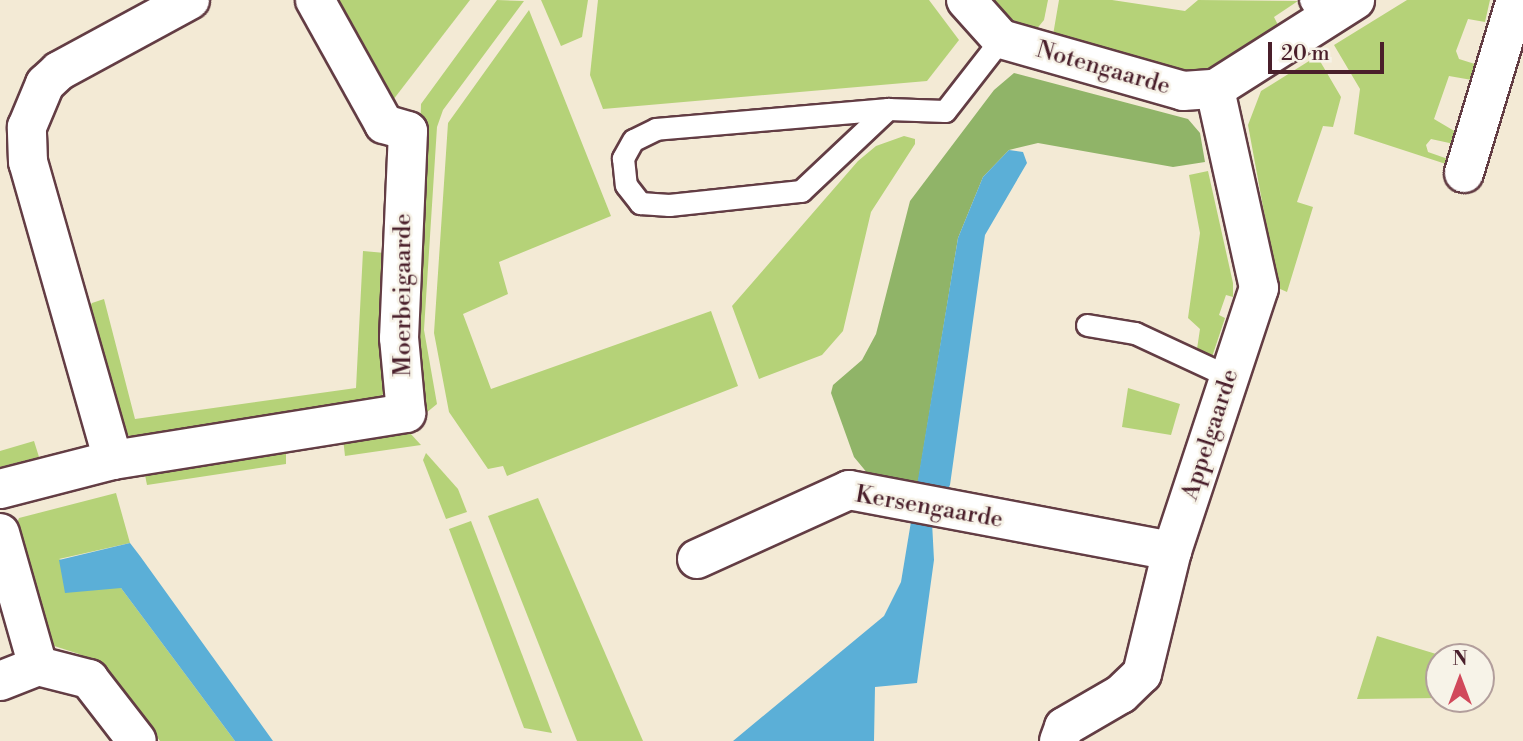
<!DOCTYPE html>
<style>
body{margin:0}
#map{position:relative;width:1523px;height:741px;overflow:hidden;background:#f3ead5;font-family:"Libre Bodoni",serif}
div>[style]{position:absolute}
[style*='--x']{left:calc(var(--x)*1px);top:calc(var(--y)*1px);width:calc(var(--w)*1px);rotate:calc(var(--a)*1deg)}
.green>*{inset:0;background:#b5d278}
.forest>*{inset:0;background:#90b468}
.water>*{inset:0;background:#5bafd7}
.roads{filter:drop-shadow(2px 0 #633d44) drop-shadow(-2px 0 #633d44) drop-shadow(0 2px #633d44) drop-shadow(0 -2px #633d44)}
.lane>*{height:21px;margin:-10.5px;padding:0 10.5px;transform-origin:10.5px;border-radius:10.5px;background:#fff}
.street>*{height:38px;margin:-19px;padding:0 19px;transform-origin:19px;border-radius:19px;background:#fff}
span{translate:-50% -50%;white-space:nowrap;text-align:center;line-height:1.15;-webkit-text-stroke:5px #f7f3e8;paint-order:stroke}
.street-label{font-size:24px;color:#4a1f2b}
.north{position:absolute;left:1425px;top:643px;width:70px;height:70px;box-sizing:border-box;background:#f7f3e8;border:2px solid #b29e9c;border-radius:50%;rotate:0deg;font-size:19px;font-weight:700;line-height:28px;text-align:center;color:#4a1f2b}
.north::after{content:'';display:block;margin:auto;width:24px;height:32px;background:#d1495b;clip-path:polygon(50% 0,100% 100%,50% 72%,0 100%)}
.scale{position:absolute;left:1268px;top:42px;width:116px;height:32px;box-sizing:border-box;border:4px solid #4a1f2b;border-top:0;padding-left:9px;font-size:21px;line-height:24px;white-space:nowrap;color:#4a1f2b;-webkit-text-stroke:5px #f7f3e8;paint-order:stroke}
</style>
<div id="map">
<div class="green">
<i style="clip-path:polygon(330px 0,470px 0,393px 100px,382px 99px)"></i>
<i style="clip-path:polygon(497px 0,524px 1px,443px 110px,437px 127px,424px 330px,437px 404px,426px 413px,412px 382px,421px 104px)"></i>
<i style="clip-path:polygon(541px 0,588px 0,582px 37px,561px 46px)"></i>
<i style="clip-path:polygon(598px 0,929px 0,959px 40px,927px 81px,603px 109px,590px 75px)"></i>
<i style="clip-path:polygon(991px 0,1048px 0,1044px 20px,1035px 31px,1020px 26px)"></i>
<i style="clip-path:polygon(1059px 0,1112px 0,1185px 11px,1198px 0,1298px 1px,1274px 17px,1279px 27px,1210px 70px,1186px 72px,1053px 35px)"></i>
<i style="clip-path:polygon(1407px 0,1490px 0,1485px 22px,1468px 19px,1456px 51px,1459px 59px,1478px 65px,1472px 80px,1449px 76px,1434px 119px,1456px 132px,1454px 144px,1431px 139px,1426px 145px,1428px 152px,1448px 159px,1452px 166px,1354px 134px,1360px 89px,1334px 45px)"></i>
<i style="clip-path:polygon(529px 10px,611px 216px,499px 262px,508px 294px,463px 314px,491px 389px,711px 311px,738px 386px,507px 476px,503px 466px,488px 469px,449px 412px,434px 333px,448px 123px)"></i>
<i style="clip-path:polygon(1317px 56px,1341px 97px,1333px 127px,1323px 126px,1297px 202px,1313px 207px,1287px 292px,1278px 288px,1248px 125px,1261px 91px)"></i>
<i style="clip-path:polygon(904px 136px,915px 139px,915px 144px,871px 212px,843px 331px,822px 355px,759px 379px,732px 306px,858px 161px,876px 146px)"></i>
<i style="clip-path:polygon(1208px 171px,1233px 283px,1233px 297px,1226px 295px,1219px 315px,1225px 318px,1212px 357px,1197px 349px,1200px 329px,1188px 318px,1200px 233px,1189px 175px)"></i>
<i style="clip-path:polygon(363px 251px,385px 253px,387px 387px,380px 399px,136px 440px,125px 433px,89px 308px,92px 303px,104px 299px,135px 419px,356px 388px)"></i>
<i style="clip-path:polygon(1128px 388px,1180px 404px,1171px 435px,1122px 427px)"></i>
<i style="clip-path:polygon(409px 432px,421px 445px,345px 456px,343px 438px)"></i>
<i style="clip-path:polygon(34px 441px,39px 457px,0 467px,0 451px)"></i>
<i style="clip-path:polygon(286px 450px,286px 464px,147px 485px,143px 465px)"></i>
<i style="clip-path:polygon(426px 453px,458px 489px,467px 512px,446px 519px,423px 460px)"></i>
<i style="clip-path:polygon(116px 493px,130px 543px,59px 559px,121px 588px,235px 741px,160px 741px,105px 669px,79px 654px,45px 643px,15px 528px,19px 518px)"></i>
<i style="clip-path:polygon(538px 498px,643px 741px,577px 741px,488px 516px)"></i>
<i style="clip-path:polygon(471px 521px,552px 733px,524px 728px,449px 529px)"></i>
<i style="clip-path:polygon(1377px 636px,1446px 657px,1439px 657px,1439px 698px,1357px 699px)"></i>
</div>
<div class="forest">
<i style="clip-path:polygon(1014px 73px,1188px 119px,1200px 133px,1205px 162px,1173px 167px,1038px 143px,1009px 150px,983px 177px,958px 238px,917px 489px,873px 480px,854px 457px,831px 393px,833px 385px,862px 360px,876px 334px,910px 201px,994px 90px)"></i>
</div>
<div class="water">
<i style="clip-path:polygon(1009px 150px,1023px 152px,1027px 163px,985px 235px,950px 485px,932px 522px,934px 560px,917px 683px,875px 687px,874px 741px,733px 741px,884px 616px,901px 582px,958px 238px,983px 177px)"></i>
<i style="clip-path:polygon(130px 543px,140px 556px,273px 741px,235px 741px,121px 588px,65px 593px,59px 560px)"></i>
</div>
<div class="roads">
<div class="lane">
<i style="--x:1310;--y:0;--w:22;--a:58"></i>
<i style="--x:888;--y:109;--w:233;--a:175.1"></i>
<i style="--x:656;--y:129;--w:25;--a:154"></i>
<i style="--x:633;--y:140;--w:21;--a:119"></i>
<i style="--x:623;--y:158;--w:27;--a:84"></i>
<i style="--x:626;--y:185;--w:23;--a:52"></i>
<i style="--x:640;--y:203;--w:29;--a:4"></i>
<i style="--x:669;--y:205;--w:133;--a:-6.1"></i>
<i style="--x:801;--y:191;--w:120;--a:-43.3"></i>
<i style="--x:888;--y:109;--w:57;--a:2"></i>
<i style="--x:945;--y:111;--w:91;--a:-52.1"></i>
<i style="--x:1087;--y:325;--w:49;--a:9.5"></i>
<i style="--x:1135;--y:333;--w:105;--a:24.9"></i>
</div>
<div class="street">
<i style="--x:966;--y:0;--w:52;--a:48.1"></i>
<i style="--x:1001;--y:39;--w:189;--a:15.9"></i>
<i style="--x:1183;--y:91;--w:32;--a:-4"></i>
<i style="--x:1215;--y:89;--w:166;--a:-32.4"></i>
<i style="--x:1464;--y:173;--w:181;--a:-73.3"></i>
<i style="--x:113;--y:460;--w:310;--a:-105.9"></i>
<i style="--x:28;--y:162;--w:35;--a:-92"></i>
<i style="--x:27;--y:127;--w:47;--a:-67.3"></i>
<i style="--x:45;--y:84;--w:19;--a:-43"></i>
<i style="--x:59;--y:71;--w:149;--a:-28.5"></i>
<i style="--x:0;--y:489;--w:117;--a:-14.4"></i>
<i style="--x:113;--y:460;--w:297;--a:-9.1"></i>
<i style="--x:406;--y:413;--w:75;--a:-95.3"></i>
<i style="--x:399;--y:338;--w:207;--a:-87.5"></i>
<i style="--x:408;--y:131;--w:25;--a:-164"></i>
<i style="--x:384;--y:124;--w:142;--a:-119.1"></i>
<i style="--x:0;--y:533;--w:138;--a:74.1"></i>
<i style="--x:697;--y:559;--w:167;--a:-24.4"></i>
<i style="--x:849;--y:490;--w:329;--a:10.7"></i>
<i style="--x:0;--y:681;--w:41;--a:-21.5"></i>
<i style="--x:38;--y:666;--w:53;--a:14.3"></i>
<i style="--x:89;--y:679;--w:78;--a:52.3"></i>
<i style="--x:1059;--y:741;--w:15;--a:-70"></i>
<i style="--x:1064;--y:727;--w:66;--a:-30.1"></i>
<i style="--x:1121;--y:694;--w:29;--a:-44"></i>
<i style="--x:1142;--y:674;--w:127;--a:-76.3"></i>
<i style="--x:1172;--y:551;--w:277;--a:-71.7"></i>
<i style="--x:1259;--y:288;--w:204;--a:-102.5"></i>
</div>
</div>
<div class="street-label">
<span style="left:1103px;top:69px;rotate:16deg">Notengaarde</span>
<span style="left:404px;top:295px;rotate:-90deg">Moerbeigaarde</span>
<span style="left:1211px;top:435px;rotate:-72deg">Appelgaarde</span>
<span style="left:929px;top:508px;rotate:10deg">Kersengaarde</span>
</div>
<div class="north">N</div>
<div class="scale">20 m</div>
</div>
